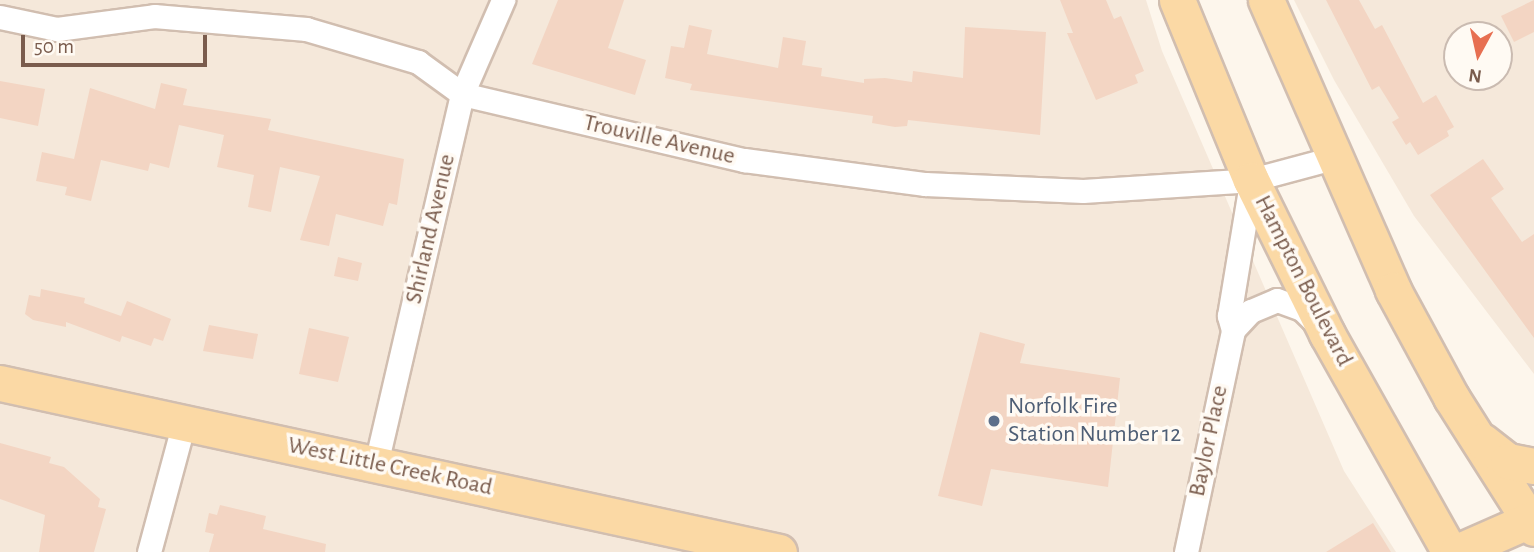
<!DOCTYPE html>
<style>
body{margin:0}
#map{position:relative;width:1534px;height:552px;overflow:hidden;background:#fdf6ec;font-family:"Alegreya Sans",sans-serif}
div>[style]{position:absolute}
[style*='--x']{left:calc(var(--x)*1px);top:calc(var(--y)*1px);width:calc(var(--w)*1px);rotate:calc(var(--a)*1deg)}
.residential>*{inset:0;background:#f5e8da}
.building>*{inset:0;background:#f3d5c3}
.roads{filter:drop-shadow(2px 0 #d1beb0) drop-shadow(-2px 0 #d1beb0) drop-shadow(0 2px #d1beb0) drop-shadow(0 -2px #d1beb0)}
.street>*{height:23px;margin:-11.5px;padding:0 11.5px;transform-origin:11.5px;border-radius:11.5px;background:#fff}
.primary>*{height:35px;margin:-17.5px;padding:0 17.5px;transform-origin:17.5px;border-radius:17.5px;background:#fbd9a5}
.dots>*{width:19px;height:19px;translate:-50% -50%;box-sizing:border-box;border:4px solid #fffaf3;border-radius:50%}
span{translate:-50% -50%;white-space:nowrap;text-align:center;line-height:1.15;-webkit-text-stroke:7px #fffaf3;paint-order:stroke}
.street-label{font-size:24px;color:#7a5c4d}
.service-label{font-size:24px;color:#4e5e75}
.left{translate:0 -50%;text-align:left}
.north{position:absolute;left:1443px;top:21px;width:70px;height:70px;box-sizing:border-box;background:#fffaf3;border:2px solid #cabbb1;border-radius:50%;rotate:188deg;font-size:19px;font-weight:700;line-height:28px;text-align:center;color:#7a5c4d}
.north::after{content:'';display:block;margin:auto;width:24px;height:32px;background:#e76f51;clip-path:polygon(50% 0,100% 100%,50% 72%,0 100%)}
.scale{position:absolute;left:21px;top:35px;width:186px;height:32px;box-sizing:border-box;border:4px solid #7a5c4d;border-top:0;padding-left:9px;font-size:21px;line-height:24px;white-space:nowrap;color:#7a5c4d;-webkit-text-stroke:5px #fffaf3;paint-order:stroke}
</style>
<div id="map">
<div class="residential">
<i style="clip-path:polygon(0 0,1146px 0,1162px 51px,1344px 471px,1396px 552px,0 552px)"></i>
<i style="clip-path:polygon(evenodd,1294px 0,1534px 0,1534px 374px,1414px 216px,1334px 80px,1294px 0,1457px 35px,1499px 35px,1499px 77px,1457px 77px,1457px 35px)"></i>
</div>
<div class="building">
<i style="clip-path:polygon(558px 0,624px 0,608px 48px,646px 60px,635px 95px,532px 64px)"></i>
<i style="clip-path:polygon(1060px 0,1106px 0,1114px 19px,1121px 16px,1144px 71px,1135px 75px,1138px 83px,1096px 100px,1067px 33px,1073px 33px)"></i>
<i style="clip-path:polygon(1326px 0,1359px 0,1375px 29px,1382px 25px,1423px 103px,1436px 95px,1454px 127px,1447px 131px,1449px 136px,1418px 155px,1410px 142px,1406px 145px,1392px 122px,1399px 118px,1379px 86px,1372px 90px)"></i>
<i style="clip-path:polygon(1534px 0,1534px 32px,1514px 42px,1501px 16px)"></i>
<i style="clip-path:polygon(689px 25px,712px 30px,707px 54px,778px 68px,783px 37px,806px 41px,802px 65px,822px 68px,821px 76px,864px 83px,864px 79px,885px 78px,912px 82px,913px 71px,963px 78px,965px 27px,1046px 32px,1040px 135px,908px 120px,907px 126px,895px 127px,872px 123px,873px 116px,690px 90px,692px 84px,665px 78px,671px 46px,684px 48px)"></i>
<i style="clip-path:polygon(0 81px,45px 89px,38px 126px,0 118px)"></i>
<i style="clip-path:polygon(161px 83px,187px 89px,183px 105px,271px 119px,268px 130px,404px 159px,397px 205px,389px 203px,383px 226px,336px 214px,329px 246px,300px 240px,320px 176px,280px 167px,271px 212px,248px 207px,254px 175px,217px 167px,224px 135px,179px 125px,169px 168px,150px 163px,148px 171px,101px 160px,91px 201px,65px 195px,67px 187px,36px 181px,42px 152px,74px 159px,90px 88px,155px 109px)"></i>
<i style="clip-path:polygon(1483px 159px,1504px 189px,1491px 198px,1522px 242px,1534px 234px,1534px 338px,1430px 195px)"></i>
<i style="clip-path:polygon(338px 257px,362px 263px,358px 281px,334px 276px)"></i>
<i style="clip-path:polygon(41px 289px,85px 298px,84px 303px,121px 316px,127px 301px,171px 319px,163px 341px,154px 338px,151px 346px,122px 336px,120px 342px,66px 322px,66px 327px,33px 320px,25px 314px,29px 295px,40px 297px)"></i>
<i style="clip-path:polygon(209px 325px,258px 334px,253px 359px,203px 351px)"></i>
<i style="clip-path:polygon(309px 328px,349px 337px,338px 382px,299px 374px)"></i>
<i style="clip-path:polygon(980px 332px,1025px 344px,1020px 363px,1120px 378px,1108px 487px,991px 469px,982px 506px,938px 496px)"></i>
<i style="clip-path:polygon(0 443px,51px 457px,49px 463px,64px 467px,100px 499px,98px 507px,106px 509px,94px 552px,39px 552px,45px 515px,0 499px)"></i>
<i style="clip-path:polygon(220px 505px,266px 516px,263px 529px,326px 544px,325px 552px,209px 552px,214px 534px,205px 532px,209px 513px,217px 515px)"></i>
<i style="clip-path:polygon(1373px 523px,1391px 552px,1326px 552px)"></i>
</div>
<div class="roads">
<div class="street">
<i style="--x:0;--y:17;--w:58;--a:11.9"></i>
<i style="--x:57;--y:29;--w:98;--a:-7.6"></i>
<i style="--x:154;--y:16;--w:153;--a:4.9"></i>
<i style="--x:306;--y:29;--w:117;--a:16.4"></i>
<i style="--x:418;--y:62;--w:54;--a:36"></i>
<i style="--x:462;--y:94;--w:290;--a:13.2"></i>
<i style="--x:744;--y:160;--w:183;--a:7.6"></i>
<i style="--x:925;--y:184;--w:158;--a:2.5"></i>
<i style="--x:1083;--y:191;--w:168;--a:-3.7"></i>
<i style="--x:1251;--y:180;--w:85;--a:-15"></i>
<i style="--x:1233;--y:330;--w:26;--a:-47"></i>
<i style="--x:1251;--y:311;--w:28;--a:-23"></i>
<i style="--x:1277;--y:300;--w:27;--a:20"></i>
<i style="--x:1302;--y:309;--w:20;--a:45"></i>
<i style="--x:376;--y:464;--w:380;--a:-76.9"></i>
<i style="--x:462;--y:94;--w:103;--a:-66.4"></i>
<i style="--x:149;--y:552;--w:135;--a:-74.9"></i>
<i style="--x:1186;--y:552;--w:227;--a:-78"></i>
<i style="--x:1233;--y:330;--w:15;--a:-106"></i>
<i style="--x:1229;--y:316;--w:135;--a:-80.6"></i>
</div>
<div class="primary">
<i style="--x:1177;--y:0;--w:195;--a:67.7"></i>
<i style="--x:1251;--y:180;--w:172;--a:63.7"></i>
<i style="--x:1327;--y:334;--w:250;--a:60.6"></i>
<i style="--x:1266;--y:0;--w:317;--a:66.3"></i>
<i style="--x:1393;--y:290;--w:122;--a:61.5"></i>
<i style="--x:1451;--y:397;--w:155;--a:57.6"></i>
<i style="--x:0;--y:383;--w:797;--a:12.24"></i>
<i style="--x:1482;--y:441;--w:33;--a:38"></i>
<i style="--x:1508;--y:461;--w:26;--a:11"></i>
<i style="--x:1457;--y:552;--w:80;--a:-23.7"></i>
</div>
</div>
<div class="dots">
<i style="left:994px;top:421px;background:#5c6f8a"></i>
</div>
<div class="street-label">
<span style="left:659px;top:140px;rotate:13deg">Trouville Avenue</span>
<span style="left:431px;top:229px;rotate:-77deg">Shirland Avenue</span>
<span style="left:1303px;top:281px;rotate:63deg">Hampton Boulevard</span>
<span style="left:1209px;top:441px;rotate:-78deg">Baylor Place</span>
<span style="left:390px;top:467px;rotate:12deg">West Little Creek Road</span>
</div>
<div class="service-label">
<span class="left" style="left:1008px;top:421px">Norfolk Fire<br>Station Number 12</span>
</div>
<div class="north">N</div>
<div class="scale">50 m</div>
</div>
